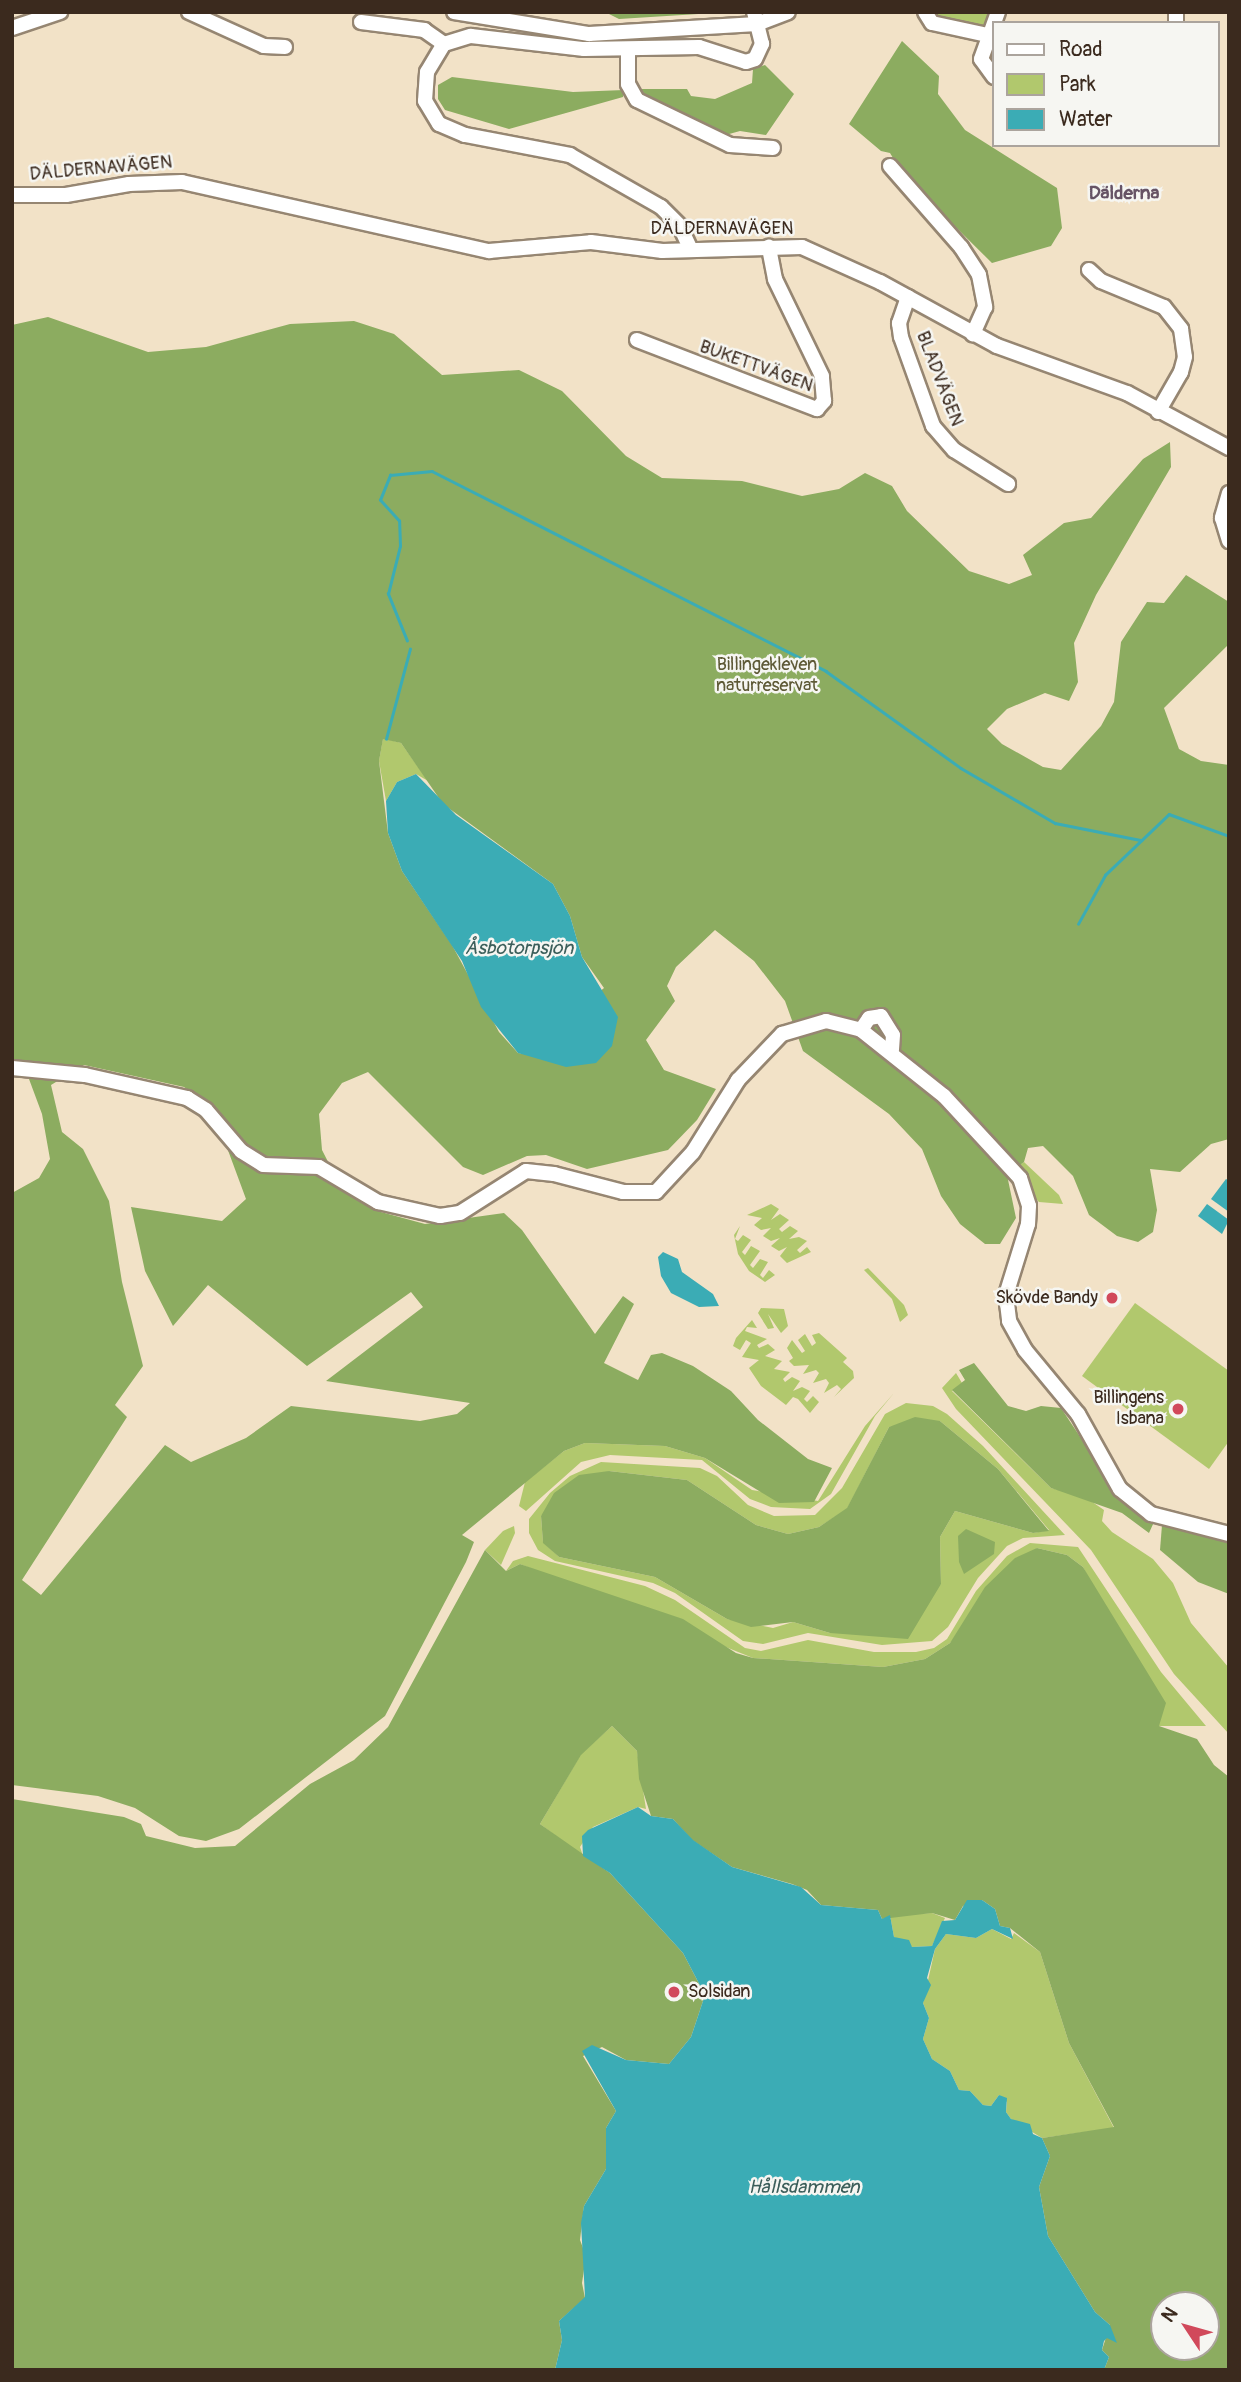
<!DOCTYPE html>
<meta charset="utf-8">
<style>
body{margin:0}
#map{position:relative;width:1241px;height:2382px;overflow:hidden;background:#f2e2c7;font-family:Pangolin,sans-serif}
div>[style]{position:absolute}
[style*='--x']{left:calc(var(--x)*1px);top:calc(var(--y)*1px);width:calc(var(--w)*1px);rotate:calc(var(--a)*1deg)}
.green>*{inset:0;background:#b1c86d}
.forest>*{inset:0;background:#8cac60}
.water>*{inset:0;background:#3bacb5}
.stream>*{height:2.5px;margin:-1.25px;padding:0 1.25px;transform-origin:1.25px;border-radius:1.25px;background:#3bacb5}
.roads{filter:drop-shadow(2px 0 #968672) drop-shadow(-2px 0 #968672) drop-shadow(0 2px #968672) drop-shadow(0 -2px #968672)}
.minor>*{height:14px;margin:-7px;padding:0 7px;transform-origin:7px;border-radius:7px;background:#fff}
.dots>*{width:19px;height:19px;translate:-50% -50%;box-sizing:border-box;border:4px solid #f6f6f2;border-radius:50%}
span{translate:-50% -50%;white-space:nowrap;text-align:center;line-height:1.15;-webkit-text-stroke:5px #f6f6f2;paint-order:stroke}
.street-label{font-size:18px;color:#3b2a1e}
.park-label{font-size:18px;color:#5e5936}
.poi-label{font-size:18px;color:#3b2a1e}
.right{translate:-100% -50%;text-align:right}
.left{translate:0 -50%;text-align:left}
.neighbourhood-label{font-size:19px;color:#665365;font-weight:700}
.water-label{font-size:19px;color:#3b5e5a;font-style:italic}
.frame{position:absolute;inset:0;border:14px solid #3b2a1e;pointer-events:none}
.legend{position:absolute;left:992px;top:21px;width:228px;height:126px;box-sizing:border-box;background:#f6f6f2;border:2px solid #aba49d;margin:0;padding:9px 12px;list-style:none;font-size:21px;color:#3b2a1e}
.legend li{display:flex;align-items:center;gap:14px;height:35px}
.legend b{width:35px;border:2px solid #aba49d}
.north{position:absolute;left:1150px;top:2291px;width:70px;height:70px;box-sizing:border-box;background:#f6f6f2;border:2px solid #aba49d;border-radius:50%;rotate:306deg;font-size:19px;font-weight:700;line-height:28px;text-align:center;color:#3b2a1e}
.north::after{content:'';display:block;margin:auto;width:24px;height:32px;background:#d1495b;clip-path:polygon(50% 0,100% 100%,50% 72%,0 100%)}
</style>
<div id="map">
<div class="green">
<i style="clip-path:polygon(928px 12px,993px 12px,983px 29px,931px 19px)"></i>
<i style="clip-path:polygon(383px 738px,401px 743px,428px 781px,416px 774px,397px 782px,386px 801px,379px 761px)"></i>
<i style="clip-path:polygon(1024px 1162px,1059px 1195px,1063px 1204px,1039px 1202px,1033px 1196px,1016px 1168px)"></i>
<i style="clip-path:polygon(771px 1204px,779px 1209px,771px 1220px,780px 1214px,789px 1220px,779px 1229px,782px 1232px,790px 1226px,798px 1231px,789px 1239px,799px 1237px,807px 1241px,797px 1250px,800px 1253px,807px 1247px,811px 1252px,787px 1263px,780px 1256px,787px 1247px,779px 1251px,771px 1246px,780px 1238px,771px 1241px,763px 1236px,771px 1228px,761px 1230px,754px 1225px,762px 1218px,747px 1215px)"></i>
<i style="clip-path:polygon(740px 1226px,735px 1239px,738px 1241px,743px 1235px,751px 1240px,742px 1252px,745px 1255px,751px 1246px,760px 1251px,750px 1265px,753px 1268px,760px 1259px,768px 1262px,760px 1275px,763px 1278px,769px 1270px,775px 1275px,765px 1282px,749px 1271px,738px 1254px,734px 1235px)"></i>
<i style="clip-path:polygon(868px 1268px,904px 1305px,908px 1315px,900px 1322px,892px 1299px,864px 1270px)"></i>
<i style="clip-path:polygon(1135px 1303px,1229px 1371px,1229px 1441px,1209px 1469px,1082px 1376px)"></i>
<i style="clip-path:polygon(761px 1308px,784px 1309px,788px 1326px,781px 1333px,768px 1314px,774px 1328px,768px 1329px,758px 1313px)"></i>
<i style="clip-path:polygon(752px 1320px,757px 1328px,747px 1327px,745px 1331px,767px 1339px,757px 1345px,759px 1348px,768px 1344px,775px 1350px,765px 1356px,782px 1361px,774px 1369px,790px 1372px,783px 1379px,785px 1382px,792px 1377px,800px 1381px,793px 1391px,802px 1387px,810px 1391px,804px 1399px,807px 1402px,813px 1396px,819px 1402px,810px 1413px,798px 1399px,793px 1397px,786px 1405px,761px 1386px,749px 1368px,759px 1360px,742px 1357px,751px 1343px,746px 1340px,740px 1350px,733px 1346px,736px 1338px)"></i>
<i style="clip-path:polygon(819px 1333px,847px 1358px,843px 1362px,853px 1371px,854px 1378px,834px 1397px,841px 1389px,837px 1385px,824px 1393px,829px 1383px,826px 1379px,813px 1383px,819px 1373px,816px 1370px,803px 1374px,809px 1365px,794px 1366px,789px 1361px,793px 1358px,787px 1348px,792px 1340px,802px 1353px,805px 1351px,798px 1340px,805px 1334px,812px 1346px,816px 1343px,812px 1335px)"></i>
<i style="clip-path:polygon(956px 1373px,962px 1383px,952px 1391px,1051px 1488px,1085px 1497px,1104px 1510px,1102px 1521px,1112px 1532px,1153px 1559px,1173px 1583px,1191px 1623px,1229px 1668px,1229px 1734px,1174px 1674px,1091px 1550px,956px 1409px,942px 1388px)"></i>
<i style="clip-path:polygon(894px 1393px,875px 1416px,831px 1494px,810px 1509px,771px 1507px,750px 1499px,702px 1460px,610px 1455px,581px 1462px,526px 1511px,519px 1506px,525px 1482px,564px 1451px,585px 1443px,665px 1446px,705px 1458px,752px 1490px,818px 1501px,865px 1426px)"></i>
<i style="clip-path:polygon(evenodd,906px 1403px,933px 1406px,947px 1414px,983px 1446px,1065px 1535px,1023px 1538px,1007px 1546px,978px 1578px,948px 1627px,932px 1641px,882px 1645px,808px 1633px,763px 1644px,743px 1641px,675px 1593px,653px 1583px,555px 1561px,538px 1550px,529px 1533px,529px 1519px,550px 1493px,570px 1476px,601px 1462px,700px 1468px,717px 1476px,748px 1505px,774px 1516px,815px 1515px,842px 1488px,885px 1414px,906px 1403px,940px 1421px,998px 1469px,1049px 1530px,1033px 1533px,955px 1511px,940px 1537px,941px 1584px,830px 1633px,793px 1622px,773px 1628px,727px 1619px,655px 1577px,559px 1557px,543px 1542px,541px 1516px,609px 1471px,687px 1480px,756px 1525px,788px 1534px,819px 1527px,847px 1509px,889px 1427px,940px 1421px)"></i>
<i style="clip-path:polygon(514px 1526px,515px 1533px,501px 1565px,485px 1550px,503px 1531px)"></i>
<i style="clip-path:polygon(1030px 1543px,1078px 1547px,1161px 1672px,1206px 1726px,1159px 1726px,1083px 1567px,1067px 1555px,1037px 1548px,950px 1643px,925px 1659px,883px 1667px,753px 1658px,520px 1564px,506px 1571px,513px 1561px,528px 1556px,645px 1586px,675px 1600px,745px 1648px,761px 1651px,808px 1640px,874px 1652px,916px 1652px,934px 1648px,947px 1639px,976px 1591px,1007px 1556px)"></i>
<i style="clip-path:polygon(612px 1726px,637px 1751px,646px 1809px,638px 1807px,593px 1827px,580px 1847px,583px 1856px,540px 1824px,581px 1754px)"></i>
<i style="clip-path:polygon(932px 1913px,945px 1918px,932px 1946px,912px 1947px,894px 1937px,890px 1915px)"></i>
<i style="clip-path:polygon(992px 1929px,1011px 1939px,1014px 1933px,1040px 1952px,1069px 2043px,1114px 2128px,1042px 2138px,1011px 2119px,1006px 2112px,1007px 2102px,999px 2095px,991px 2106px,983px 2105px,970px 2091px,959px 2090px,950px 2071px,932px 2059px,923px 2039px,929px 2018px,923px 2003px,935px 1949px,946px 1934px,976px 1938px)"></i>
</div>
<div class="forest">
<i style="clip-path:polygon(605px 12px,730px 12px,619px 19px)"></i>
<i style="clip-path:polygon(902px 41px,939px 76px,938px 94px,965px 130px,1057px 188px,1062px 228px,1051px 246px,992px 263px,904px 176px,890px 153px,881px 151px,849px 124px)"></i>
<i style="clip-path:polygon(765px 65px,794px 94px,766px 135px,740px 131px,722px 136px,642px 98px,638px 89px,687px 89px,691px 96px,715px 99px,752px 83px,753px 69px)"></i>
<i style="clip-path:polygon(452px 77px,573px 92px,624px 90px,623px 97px,509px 129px,445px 110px,438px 99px,438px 85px)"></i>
<i style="clip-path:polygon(evenodd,48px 317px,148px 352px,206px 347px,290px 324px,354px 321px,394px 334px,442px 375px,519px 370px,562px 391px,626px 456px,662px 478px,742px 481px,802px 496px,839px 489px,865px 473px,892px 486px,907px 511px,969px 571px,1009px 584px,1032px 575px,1023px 555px,1064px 523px,1091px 518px,1143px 459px,1170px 442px,1171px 467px,1096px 595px,1074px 643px,1078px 682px,1069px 701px,1045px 693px,1007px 709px,987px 729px,1002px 744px,1043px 767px,1061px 770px,1101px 726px,1114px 702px,1121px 642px,1147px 602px,1164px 603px,1186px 575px,1229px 602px,1229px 644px,1164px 708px,1179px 749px,1201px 761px,1229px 765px,1229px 1139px,1211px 1144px,1180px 1172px,1150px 1169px,1157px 1210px,1153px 1232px,1138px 1242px,1117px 1236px,1089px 1215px,1073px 1176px,1043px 1146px,1028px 1148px,1024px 1162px,1007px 1175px,1016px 1218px,1000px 1244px,985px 1244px,960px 1224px,941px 1196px,922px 1149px,889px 1114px,803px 1051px,785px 1001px,754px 961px,715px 930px,676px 967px,667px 986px,675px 1001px,646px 1040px,664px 1070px,716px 1089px,697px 1120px,668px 1150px,587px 1169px,546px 1155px,527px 1156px,483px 1175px,463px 1167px,368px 1072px,342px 1083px,319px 1114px,322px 1150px,342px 1189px,381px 1212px,425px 1224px,504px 1213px,522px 1230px,595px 1334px,623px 1296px,634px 1304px,604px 1363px,638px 1380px,651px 1355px,662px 1353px,693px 1366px,731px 1391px,758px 1420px,808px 1459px,832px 1468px,814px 1502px,779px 1503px,705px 1458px,665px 1446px,585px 1443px,564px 1451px,462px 1535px,474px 1542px,466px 1562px,385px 1716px,239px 1829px,206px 1841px,179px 1836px,135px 1808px,98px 1796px,12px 1785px,12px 1193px,39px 1178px,50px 1159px,42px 1114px,29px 1079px,12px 1066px,12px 325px,48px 317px,383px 739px,401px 743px,443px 804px,553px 884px,570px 916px,582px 957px,604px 988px,525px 1054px,518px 1053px,499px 1032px,452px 945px,402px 871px,388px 833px,379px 761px,383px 739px,48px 317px,84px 1065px,184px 1087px,212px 1107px,246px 1199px,222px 1221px,131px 1207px,145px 1271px,173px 1326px,208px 1285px,307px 1366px,411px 1292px,423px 1307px,326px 1381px,470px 1403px,457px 1414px,420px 1421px,291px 1406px,246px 1438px,191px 1462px,165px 1445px,41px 1595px,22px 1580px,127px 1417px,115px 1405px,143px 1366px,122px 1282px,109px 1201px,83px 1149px,62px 1132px,51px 1085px,84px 1065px)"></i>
<i style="clip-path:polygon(974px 1363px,1008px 1406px,1026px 1411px,1041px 1406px,1061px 1408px,1124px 1503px,1154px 1522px,1149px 1533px,1122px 1513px,1051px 1488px,952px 1390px,965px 1380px,959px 1370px)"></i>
<i style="clip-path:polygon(915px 1417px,940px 1421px,998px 1469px,1049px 1531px,1033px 1533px,955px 1511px,940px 1537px,941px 1584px,908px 1639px,830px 1633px,793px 1622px,751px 1627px,727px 1619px,655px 1577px,559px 1557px,543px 1543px,541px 1516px,554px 1493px,579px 1475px,609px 1471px,687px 1480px,756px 1525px,788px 1534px,819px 1527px,847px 1508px,889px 1427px)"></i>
<i style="clip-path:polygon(1162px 1525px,1229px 1540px,1229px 1594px,1198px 1582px,1160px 1550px)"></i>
<i style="clip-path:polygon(966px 1529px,995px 1542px,994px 1554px,964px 1574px,959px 1562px,958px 1536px)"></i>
<i style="clip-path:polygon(evenodd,1037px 1548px,1067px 1555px,1083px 1567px,1166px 1703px,1159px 1726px,1197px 1739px,1214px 1765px,1229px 1777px,1229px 2370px,1104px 2370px,1109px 2357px,1102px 2350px,1110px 2325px,1095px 2312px,1048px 2236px,1039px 2187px,1050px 2156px,1042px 2138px,1114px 2127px,1069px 2043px,1040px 1952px,1010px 1928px,1000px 1926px,995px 1909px,982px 1900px,963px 1906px,955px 1920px,932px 1913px,882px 1919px,878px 1910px,821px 1905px,807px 1890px,792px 1884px,732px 1867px,692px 1840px,673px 1819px,651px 1816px,639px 1779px,637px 1751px,612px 1726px,581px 1755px,540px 1824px,610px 1873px,683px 1953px,705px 1995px,691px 2037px,669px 2064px,626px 2060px,602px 2047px,583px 2056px,616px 2111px,606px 2128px,606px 2169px,584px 2206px,580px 2240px,586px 2256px,582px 2283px,585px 2298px,559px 2321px,562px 2340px,555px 2370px,12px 2370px,12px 1799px,124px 1817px,141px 1824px,146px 1836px,195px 1848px,235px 1846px,310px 1784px,354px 1760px,388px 1727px,485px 1550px,506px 1571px,520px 1564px,683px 1619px,736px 1653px,753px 1658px,883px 1667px,925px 1659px,950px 1643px,985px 1587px,1015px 1558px,1037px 1548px,1164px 2305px,1206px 2305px,1206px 2347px,1164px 2347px,1164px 2305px)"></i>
</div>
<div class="water">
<i style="clip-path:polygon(416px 774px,456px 815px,553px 884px,570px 916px,582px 957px,618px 1017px,612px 1046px,596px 1063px,566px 1067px,518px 1053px,481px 1007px,462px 961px,402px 871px,388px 833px,386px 801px,397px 782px)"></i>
<i style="clip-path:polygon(1226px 1179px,1229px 1181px,1229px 1212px,1211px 1199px)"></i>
<i style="clip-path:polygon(1207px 1204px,1229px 1220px,1222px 1234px,1198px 1216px)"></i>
<i style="clip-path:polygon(663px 1252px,678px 1259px,682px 1272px,713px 1294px,719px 1306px,699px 1307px,671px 1293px,661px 1276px,658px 1257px)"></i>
<i style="clip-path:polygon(638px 1807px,651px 1816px,673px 1819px,693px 1840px,732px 1867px,801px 1887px,821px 1905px,878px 1910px,882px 1919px,890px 1915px,894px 1937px,909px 1940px,912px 1947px,932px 1946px,942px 1921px,955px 1920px,967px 1900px,982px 1900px,995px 1909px,1000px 1926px,1010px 1928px,1013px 1939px,992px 1929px,976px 1938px,946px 1934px,935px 1949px,927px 1978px,931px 1985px,923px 2003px,929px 2018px,923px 2039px,932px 2059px,950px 2071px,959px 2090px,970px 2091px,983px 2105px,991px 2106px,999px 2095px,1007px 2098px,1006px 2112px,1011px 2119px,1030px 2124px,1033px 2134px,1042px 2138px,1050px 2156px,1039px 2187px,1048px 2236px,1095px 2312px,1110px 2325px,1117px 2343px,1107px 2338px,1104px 2341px,1102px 2350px,1109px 2357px,1104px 2370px,555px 2370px,562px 2340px,559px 2321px,585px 2297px,581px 2223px,584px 2206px,606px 2169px,606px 2128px,616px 2111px,582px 2051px,592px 2045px,626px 2060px,669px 2064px,691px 2037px,705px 1995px,683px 1953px,610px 1873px,583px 1856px,582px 1836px,588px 1830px)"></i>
</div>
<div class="stream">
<i style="--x:407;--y:641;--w:51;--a:-112"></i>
<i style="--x:388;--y:594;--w:49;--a:-76"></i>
<i style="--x:400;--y:546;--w:25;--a:-92"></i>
<i style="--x:399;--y:521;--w:28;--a:-132"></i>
<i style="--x:380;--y:500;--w:27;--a:-68"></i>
<i style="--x:390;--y:475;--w:42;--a:-5.4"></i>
<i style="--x:432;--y:471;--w:442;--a:26.9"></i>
<i style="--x:826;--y:671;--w:166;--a:35.7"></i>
<i style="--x:961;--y:768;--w:109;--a:30.3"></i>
<i style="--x:1055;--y:823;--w:88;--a:11.2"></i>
<i style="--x:386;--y:739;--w:93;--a:-75.1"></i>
<i style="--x:1078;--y:924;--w:56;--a:-61.1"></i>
<i style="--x:1105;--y:875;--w:88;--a:-43.6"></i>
<i style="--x:1169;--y:814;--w:64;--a:20.1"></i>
</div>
<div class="roads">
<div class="minor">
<i style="--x:189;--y:12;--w:82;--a:24.4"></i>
<i style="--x:264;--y:46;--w:21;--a:3"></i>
<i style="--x:454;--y:12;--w:137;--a:9.3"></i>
<i style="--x:589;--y:34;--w:168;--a:-3.4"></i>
<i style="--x:757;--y:24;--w:33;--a:-21"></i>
<i style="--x:925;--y:12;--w:13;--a:58"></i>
<i style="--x:932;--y:23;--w:56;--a:12.3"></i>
<i style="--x:361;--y:22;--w:64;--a:7.2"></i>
<i style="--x:424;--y:30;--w:24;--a:35"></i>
<i style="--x:1176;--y:23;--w:11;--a:-90"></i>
<i style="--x:12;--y:28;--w:51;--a:-18.4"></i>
<i style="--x:628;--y:50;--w:34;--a:90"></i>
<i style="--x:628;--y:84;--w:18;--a:61"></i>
<i style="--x:637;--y:100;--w:103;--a:25.8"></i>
<i style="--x:730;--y:145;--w:43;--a:4"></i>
<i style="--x:994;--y:77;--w:22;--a:-126"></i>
<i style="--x:981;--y:59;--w:50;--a:-70.1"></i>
<i style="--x:890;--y:166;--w:108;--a:48.8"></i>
<i style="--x:961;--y:247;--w:33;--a:57"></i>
<i style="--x:979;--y:275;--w:33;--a:79"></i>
<i style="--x:985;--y:307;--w:30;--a:114"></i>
<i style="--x:12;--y:195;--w:54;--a:0"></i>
<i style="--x:66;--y:195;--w:64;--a:-9.9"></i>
<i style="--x:129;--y:184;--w:53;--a:-2.2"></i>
<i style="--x:182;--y:182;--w:315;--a:12.7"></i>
<i style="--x:489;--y:251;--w:102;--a:-5"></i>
<i style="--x:591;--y:242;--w:72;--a:7.2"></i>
<i style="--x:662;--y:251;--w:140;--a:-1.6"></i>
<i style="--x:802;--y:247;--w:85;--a:24.2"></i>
<i style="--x:880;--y:282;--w:133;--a:28.7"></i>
<i style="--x:997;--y:346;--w:138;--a:19.9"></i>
<i style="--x:1127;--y:393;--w:116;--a:28.3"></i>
<i style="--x:691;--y:250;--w:26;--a:-115"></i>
<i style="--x:680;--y:226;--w:27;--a:-135"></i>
<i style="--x:661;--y:207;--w:105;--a:-150.3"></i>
<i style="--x:570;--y:155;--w:107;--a:-169.2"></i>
<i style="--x:465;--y:135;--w:28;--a:-157"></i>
<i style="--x:439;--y:124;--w:27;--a:-121"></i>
<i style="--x:425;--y:101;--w:29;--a:-86"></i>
<i style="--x:427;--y:72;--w:33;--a:-59"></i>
<i style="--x:444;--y:44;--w:28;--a:-17"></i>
<i style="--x:471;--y:36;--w:114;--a:6.6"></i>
<i style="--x:584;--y:49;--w:115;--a:-1"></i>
<i style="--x:699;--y:47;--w:49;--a:17.7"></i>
<i style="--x:746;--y:62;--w:9;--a:-18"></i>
<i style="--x:755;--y:59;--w:17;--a:-65"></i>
<i style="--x:762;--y:44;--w:33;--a:-104"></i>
<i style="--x:1089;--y:270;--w:16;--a:43"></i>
<i style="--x:1101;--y:281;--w:68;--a:22.4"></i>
<i style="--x:1164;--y:307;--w:28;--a:52"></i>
<i style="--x:1181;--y:329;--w:28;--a:82"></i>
<i style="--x:1185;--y:357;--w:16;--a:105"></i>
<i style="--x:1181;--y:372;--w:46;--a:119.9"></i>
<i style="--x:908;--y:297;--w:28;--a:109"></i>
<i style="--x:899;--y:323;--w:14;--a:82"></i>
<i style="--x:901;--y:337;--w:95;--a:70.2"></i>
<i style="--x:933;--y:426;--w:32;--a:49"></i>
<i style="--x:954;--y:450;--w:64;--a:32.2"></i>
<i style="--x:637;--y:340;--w:193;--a:21"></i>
<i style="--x:817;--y:409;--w:11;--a:-49"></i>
<i style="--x:824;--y:401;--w:25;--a:-95"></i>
<i style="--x:822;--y:376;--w:108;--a:-115.9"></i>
<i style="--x:775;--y:279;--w:33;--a:-101"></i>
<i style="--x:1229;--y:493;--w:26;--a:106"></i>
<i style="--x:1222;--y:518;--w:24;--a:73"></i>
<i style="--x:861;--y:1030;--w:14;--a:-56"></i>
<i style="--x:869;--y:1018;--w:12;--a:-9"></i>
<i style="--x:881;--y:1016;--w:22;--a:58"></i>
<i style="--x:893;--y:1035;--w:15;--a:94"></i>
<i style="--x:12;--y:1068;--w:73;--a:5.5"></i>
<i style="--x:85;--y:1075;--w:105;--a:12.7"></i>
<i style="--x:187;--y:1098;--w:22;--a:32"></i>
<i style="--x:206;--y:1110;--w:54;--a:49.5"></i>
<i style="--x:241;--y:1151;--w:26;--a:32"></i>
<i style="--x:263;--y:1165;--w:56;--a:2"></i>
<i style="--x:319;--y:1167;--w:69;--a:30.7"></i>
<i style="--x:378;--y:1202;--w:64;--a:12.7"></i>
<i style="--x:440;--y:1216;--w:20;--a:-9"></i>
<i style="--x:460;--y:1213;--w:78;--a:-32.5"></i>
<i style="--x:526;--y:1171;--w:28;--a:6"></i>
<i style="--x:554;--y:1174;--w:71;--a:14.6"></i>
<i style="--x:623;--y:1192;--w:33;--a:0"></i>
<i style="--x:656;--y:1192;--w:54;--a:-47.2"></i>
<i style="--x:693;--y:1152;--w:85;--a:-58"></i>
<i style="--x:738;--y:1080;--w:64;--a:-46.3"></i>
<i style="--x:782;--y:1034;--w:46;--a:-16.5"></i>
<i style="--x:826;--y:1021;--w:36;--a:14"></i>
<i style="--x:861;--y:1030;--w:106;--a:38.5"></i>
<i style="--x:944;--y:1096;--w:112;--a:47.2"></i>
<i style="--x:1020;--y:1178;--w:29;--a:72"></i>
<i style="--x:1029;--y:1206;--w:18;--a:93"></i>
<i style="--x:1028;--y:1224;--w:74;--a:107.2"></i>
<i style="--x:1006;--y:1295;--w:26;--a:83"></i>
<i style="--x:1009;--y:1321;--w:33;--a:61"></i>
<i style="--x:1025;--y:1350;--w:83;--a:50.4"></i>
<i style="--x:1078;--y:1414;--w:86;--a:60.8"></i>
<i style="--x:1120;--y:1489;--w:40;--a:39"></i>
<i style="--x:1151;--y:1514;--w:81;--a:14.4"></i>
</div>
</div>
<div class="dots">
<i style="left:1112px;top:1298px;background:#d1495b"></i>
<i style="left:1178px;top:1409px;background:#d1495b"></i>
<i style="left:674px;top:1992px;background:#d1495b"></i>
</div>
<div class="street-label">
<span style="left:101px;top:169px;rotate:-5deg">DÄLDERNAVÄGEN</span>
<span style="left:722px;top:229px">DÄLDERNAVÄGEN</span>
<span style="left:756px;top:367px;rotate:20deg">BUKETTVÄGEN</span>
<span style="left:939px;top:379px;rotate:69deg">BLADVÄGEN</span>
</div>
<div class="park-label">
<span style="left:767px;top:676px">Billingekleven<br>naturreservat</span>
</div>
<div class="poi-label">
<span class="right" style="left:1098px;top:1298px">Skövde Bandy</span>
<span class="right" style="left:1164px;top:1409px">Billingens<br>Isbana</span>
<span class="left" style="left:688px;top:1992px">Solsidan</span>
</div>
<div class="neighbourhood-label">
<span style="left:1124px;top:194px">Dälderna</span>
</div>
<div class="water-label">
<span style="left:519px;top:949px">Åsbotorpsjön</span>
<span style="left:804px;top:2188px">Hållsdammen</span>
</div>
<div class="frame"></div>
<ul class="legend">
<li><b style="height:9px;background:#fff"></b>Road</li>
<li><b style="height:19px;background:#b1c86d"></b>Park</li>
<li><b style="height:19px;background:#3bacb5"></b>Water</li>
</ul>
<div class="north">N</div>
</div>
